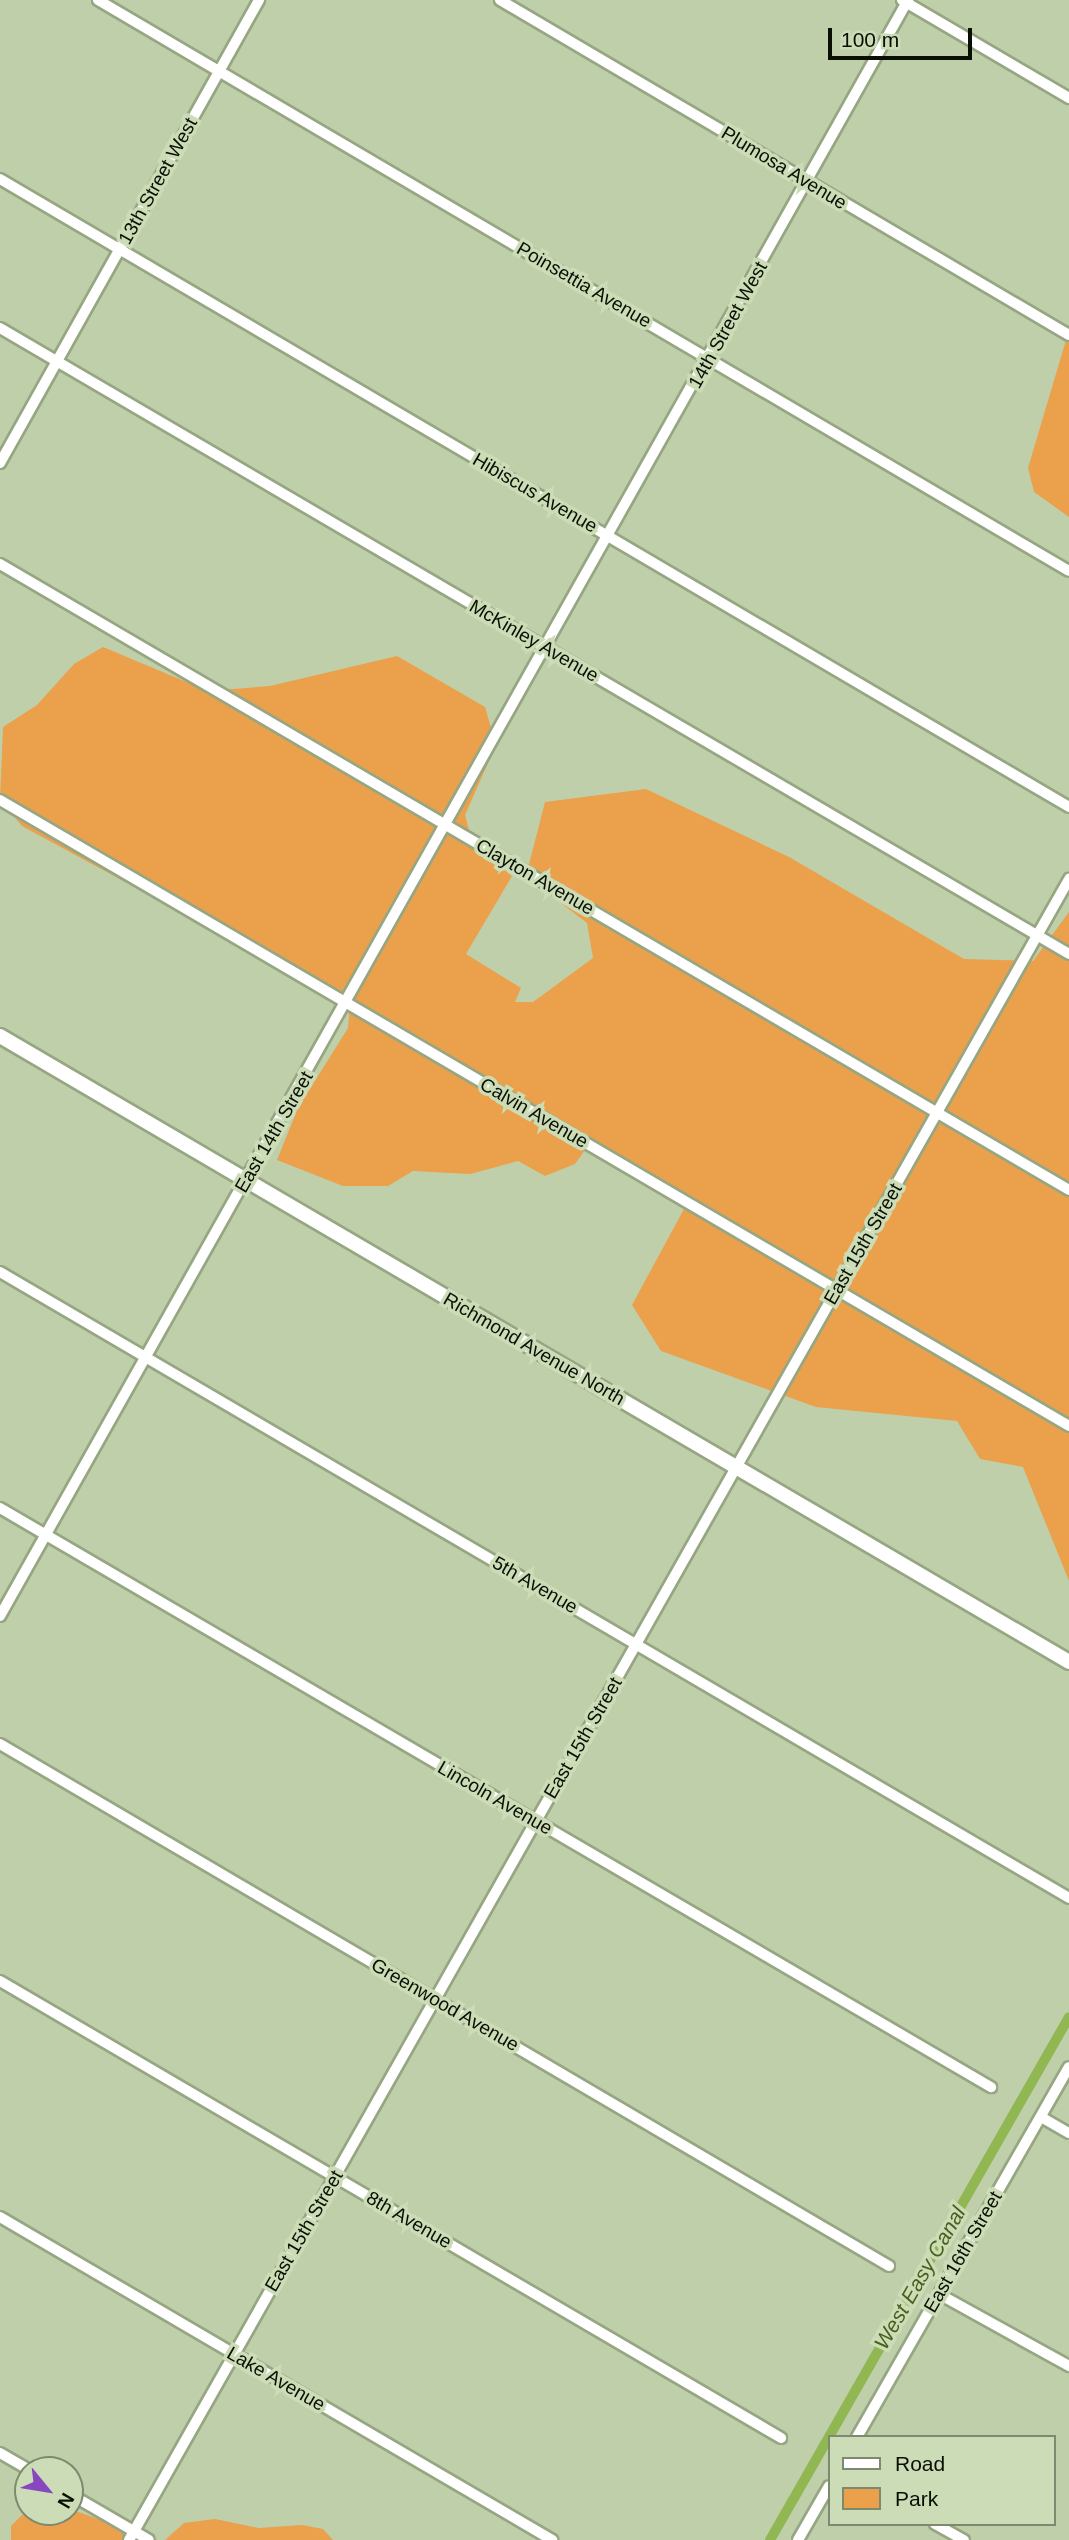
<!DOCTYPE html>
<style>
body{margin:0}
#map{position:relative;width:1069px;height:2540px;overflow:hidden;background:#bfcfaa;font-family:Arial,sans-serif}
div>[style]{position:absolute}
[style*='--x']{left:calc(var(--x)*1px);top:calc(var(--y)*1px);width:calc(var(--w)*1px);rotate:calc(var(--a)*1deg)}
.green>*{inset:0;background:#eba04b}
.canal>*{height:10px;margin:-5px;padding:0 5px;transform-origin:5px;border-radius:5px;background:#91b753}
.roads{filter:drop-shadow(2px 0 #97a682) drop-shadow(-2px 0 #97a682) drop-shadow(0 2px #97a682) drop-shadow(0 -2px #97a682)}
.street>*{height:10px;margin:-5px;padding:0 5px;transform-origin:5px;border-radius:5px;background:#fff}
.secondary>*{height:14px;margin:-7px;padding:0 7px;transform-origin:7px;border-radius:7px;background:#fff}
span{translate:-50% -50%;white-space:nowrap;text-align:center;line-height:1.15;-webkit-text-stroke:7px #ccdcb7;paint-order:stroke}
.street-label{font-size:19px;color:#0a0f04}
.water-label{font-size:21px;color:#48601c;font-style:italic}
.legend{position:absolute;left:828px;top:2435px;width:228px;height:91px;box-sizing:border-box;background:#ccdcb7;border:2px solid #7e8a6f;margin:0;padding:9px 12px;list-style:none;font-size:21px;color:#0a0f04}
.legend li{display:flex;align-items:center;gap:14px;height:35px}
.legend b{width:35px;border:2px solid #7e8a6f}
.north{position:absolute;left:14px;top:2456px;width:70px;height:70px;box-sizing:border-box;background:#ccdcb7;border:2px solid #7e8a6f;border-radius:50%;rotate:120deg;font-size:19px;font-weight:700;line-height:28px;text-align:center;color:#0a0f04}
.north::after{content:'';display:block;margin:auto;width:24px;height:32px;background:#8848bd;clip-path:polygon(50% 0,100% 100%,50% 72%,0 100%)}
.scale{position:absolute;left:828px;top:28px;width:144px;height:32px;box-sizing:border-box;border:4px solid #0a0f04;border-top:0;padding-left:9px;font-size:21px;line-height:24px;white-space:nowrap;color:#0a0f04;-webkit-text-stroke:5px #ccdcb7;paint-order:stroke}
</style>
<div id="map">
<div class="green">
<i style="clip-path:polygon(1069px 330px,1069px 517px,1034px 492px,1028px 468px)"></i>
<i style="clip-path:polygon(103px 647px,208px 691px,270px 686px,397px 656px,485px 707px,496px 745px,465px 815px,473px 846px,512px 876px,466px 954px,521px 988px,515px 1002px,533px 1002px,593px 958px,587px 923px,526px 876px,545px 802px,646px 789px,789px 857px,964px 959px,1033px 961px,1069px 912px,1069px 1581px,1023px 1467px,980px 1459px,957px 1421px,816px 1407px,661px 1351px,632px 1305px,684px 1209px,585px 1150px,575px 1164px,545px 1176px,518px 1161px,470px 1174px,413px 1171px,388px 1186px,343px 1186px,277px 1160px,298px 1108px,348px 1028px,350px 1004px,22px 826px,0 800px,3px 727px,37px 705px,74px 664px)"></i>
<i style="clip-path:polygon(28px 2509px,70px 2509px,158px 2540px,11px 2540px,11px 2526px)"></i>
<i style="clip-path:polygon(215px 2519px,259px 2528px,302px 2525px,323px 2529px,333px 2540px,165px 2540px,184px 2523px)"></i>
</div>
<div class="canal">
<i style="--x:770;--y:2540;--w:602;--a:-60.24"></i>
</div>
<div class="roads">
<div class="street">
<i style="--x:98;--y:0;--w:1126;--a:30.46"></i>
<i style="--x:500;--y:0;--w:660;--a:30.49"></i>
<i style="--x:902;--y:0;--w:194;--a:30.4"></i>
<i style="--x:0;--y:179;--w:1240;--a:30.43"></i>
<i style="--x:0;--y:328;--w:1239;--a:30.35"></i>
<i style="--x:0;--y:463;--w:531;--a:-60.78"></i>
<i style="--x:0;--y:564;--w:1239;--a:30.35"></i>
<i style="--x:0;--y:800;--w:1239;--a:30.35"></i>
<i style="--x:0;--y:1272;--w:1239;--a:30.35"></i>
<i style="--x:0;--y:1508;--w:1148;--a:30.3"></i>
<i style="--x:0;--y:1616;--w:1854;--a:-60.67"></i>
<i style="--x:0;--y:1744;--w:1031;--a:30.42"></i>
<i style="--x:0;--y:1981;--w:905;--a:30.33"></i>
<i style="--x:1041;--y:2117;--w:32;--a:30"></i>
<i style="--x:0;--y:2217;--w:640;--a:30.33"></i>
<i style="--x:939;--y:2294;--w:149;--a:29"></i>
<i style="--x:857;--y:2437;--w:426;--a:-60.2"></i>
<i style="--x:0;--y:2453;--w:34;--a:30"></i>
<i style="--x:70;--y:2494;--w:91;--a:30.2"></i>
<i style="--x:935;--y:2524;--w:33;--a:29"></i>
<i style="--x:129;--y:2540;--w:1909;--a:-60.49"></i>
<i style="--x:798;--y:2540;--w:62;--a:-60.1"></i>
</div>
<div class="secondary">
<i style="--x:0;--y:1036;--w:1239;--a:30.35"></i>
</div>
</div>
<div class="street-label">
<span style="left:784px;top:168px;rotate:31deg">Plumosa Avenue</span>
<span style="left:158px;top:181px;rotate:-61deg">13th Street West</span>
<span style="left:584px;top:285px;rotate:30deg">Poinsettia Avenue</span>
<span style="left:728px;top:325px;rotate:-61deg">14th Street West</span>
<span style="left:535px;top:493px;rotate:30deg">Hibiscus Avenue</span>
<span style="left:534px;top:641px;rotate:30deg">McKinley Avenue</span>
<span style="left:535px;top:877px;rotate:30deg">Clayton Avenue</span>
<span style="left:534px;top:1113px;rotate:30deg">Calvin Avenue</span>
<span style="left:274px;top:1132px;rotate:-60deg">East 14th Street</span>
<span style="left:863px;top:1244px;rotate:-60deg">East 15th Street</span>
<span style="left:534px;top:1349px;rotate:30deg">Richmond Avenue North</span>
<span style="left:535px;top:1585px;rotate:30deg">5th Avenue</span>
<span style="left:583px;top:1738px;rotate:-60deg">East 15th Street</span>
<span style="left:495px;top:1798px;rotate:30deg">Lincoln Avenue</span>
<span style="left:445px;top:2005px;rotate:30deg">Greenwood Avenue</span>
<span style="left:409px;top:2220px;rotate:30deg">8th Avenue</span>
<span style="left:304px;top:2231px;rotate:-60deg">East 15th Street</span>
<span style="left:963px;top:2252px;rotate:-60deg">East 16th Street</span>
<span style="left:276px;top:2379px;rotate:30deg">Lake Avenue</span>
</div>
<div class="water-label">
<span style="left:920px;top:2278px;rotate:-60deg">West Easy Canal</span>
</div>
<ul class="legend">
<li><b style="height:9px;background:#fff"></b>Road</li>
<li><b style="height:19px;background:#eba04b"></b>Park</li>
</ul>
<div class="north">N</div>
<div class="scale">100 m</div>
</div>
